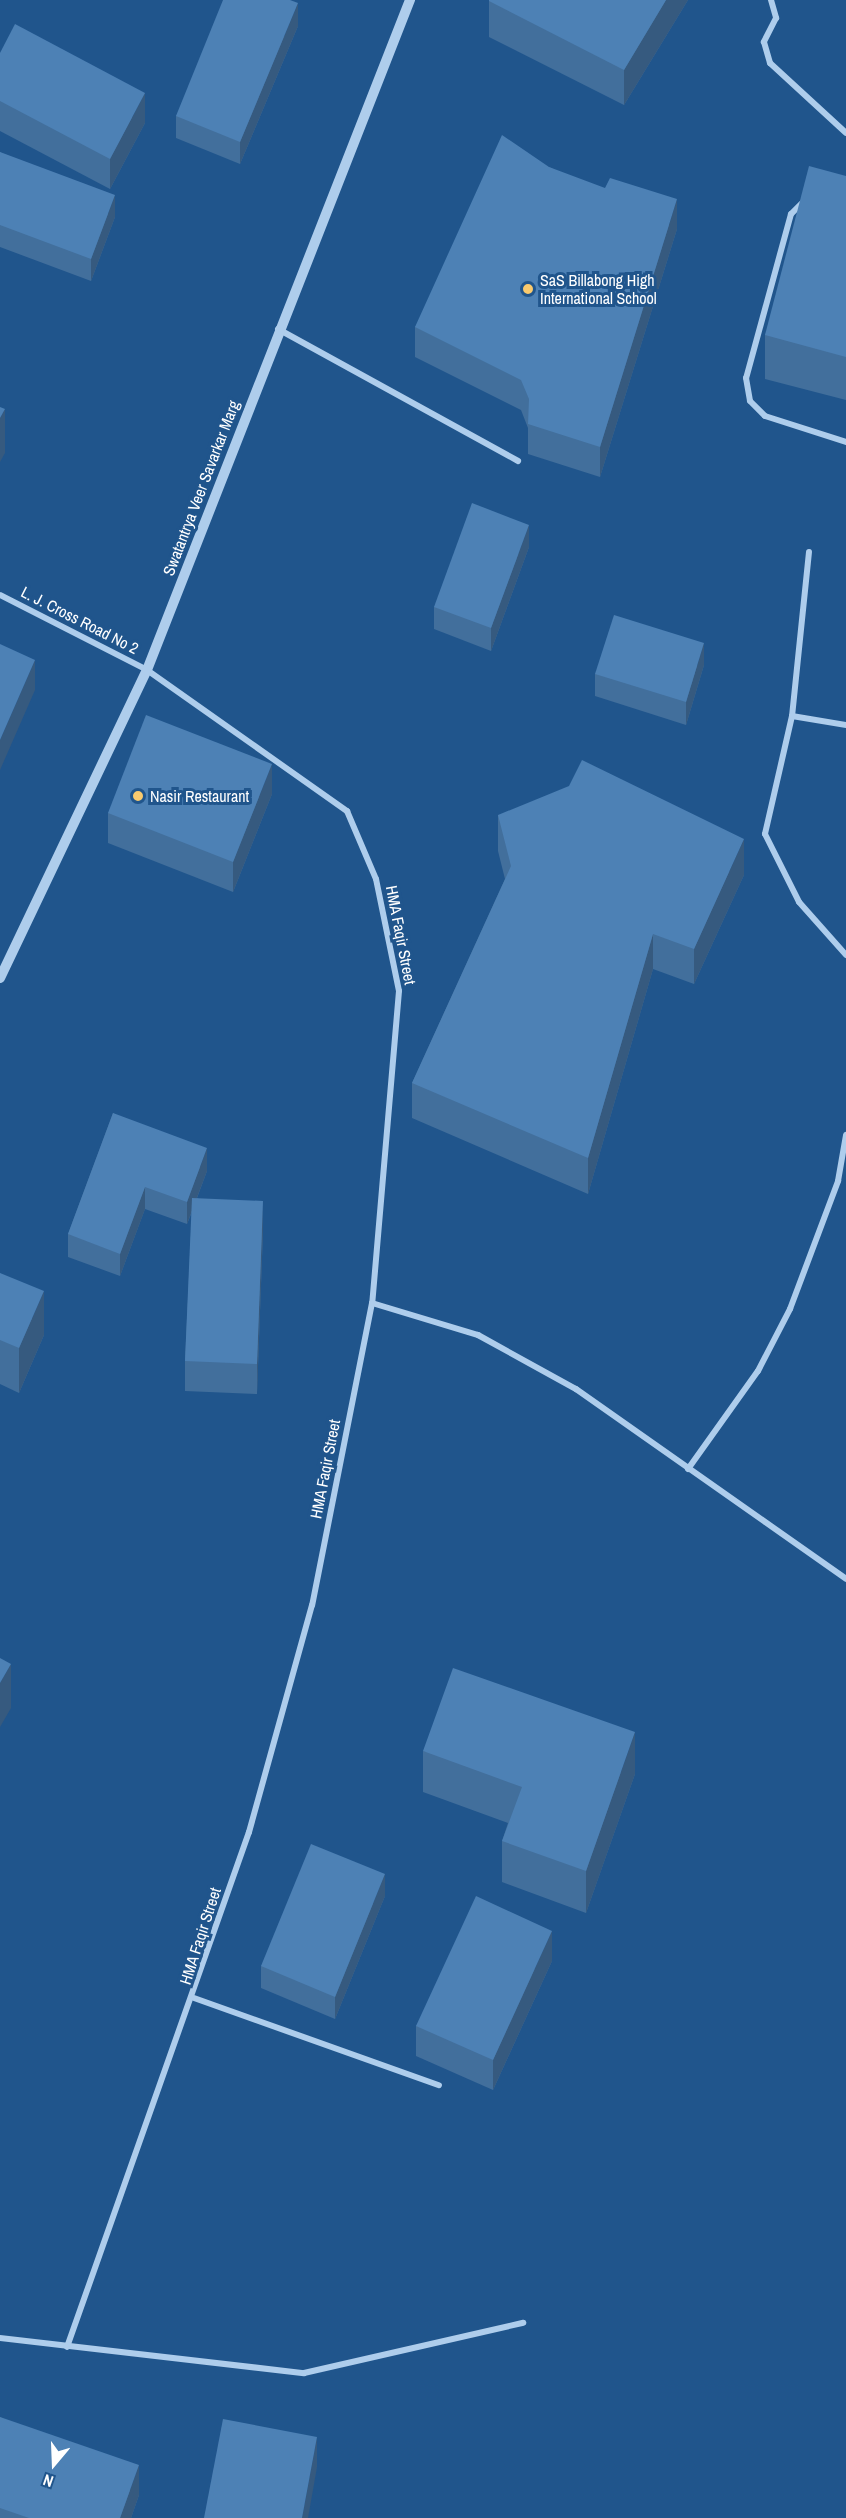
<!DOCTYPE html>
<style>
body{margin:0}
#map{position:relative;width:846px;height:2518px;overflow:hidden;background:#20558c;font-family:"Archivo Narrow",sans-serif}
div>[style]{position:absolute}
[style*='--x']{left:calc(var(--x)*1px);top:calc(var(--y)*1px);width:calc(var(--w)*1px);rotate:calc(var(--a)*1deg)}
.minor>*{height:6px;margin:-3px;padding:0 3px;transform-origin:3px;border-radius:3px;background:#aecdec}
.tertiary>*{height:10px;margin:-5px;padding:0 5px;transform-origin:5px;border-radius:5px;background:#aecdec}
.wall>*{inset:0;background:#426f9c}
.shaded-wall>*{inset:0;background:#365a7f}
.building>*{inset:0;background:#4d81b5}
.dots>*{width:16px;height:16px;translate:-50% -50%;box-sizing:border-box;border:3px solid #20558c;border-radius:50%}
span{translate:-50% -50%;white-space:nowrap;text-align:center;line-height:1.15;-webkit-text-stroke:6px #20558c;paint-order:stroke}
.poi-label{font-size:16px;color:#fff}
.left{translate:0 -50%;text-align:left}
.street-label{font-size:16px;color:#fff}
.north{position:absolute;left:24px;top:2434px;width:60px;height:60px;-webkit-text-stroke:4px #20558c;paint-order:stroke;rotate:199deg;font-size:16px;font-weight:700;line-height:24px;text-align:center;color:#fff}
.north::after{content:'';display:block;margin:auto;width:21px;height:27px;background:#fff;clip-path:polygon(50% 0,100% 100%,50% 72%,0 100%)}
</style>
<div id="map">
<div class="minor">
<i style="--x:771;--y:0;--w:19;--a:74"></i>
<i style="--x:776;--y:18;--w:27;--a:117"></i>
<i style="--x:764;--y:42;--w:22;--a:74"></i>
<i style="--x:770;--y:63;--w:103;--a:42.6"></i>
<i style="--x:803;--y:202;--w:17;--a:135"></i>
<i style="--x:791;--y:214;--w:170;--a:105.3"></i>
<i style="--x:746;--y:378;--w:23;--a:80"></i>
<i style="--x:750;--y:401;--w:21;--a:45"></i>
<i style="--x:765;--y:416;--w:85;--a:17.8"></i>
<i style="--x:278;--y:329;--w:274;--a:28.8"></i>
<i style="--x:809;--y:552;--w:165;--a:95.9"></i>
<i style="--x:792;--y:716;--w:121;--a:102.9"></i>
<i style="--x:765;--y:834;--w:76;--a:63.4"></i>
<i style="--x:799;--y:902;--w:71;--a:48.4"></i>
<i style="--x:0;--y:595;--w:165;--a:27"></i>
<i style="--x:147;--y:670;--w:245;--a:35.2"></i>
<i style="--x:347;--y:811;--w:74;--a:66.9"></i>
<i style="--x:376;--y:879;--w:114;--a:78.4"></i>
<i style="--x:399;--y:991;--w:313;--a:94.9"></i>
<i style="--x:372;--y:1303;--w:308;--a:101.2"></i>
<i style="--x:312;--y:1605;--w:236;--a:105.5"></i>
<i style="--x:249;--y:1832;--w:546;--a:109.46"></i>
<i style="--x:792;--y:716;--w:55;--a:9.5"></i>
<i style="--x:372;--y:1303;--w:111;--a:16.8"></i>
<i style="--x:478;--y:1335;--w:112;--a:28.9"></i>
<i style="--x:576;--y:1389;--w:330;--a:35.1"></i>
<i style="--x:688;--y:1469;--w:120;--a:-54.5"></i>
<i style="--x:758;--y:1371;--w:70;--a:-62.7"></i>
<i style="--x:790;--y:1309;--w:137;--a:-69.4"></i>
<i style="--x:838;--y:1181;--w:47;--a:-80.1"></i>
<i style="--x:194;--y:1998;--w:260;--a:19.6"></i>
<i style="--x:0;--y:2338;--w:306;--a:6.6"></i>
<i style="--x:304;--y:2373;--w:225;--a:-12.9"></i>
</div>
<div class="tertiary">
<i style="--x:0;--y:978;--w:341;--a:-64.5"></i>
<i style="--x:147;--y:670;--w:720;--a:-68.57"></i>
</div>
<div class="wall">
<i style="clip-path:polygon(489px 0,688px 0,624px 105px,489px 37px)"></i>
<i style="clip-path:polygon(298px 26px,240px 164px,176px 138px,176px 116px)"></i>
<i style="clip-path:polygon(0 53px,145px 123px,110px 189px,0 131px)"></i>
<i style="clip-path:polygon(0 152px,115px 217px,91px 281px,0 247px)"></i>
<i style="clip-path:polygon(549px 167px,677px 229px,600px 477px,528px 454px,528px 428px,521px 410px,415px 357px,415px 327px)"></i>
<i style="clip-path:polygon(846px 176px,846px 400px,765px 379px,765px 335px)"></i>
<i style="clip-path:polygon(529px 547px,491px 651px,434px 629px,434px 607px)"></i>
<i style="clip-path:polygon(704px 665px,686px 725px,595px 696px,595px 674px)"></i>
<i style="clip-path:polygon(272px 794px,233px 892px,108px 843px,108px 813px)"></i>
<i style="clip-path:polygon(498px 815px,744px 875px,694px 984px,653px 969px,588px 1194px,412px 1118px,412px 1083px,505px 879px,498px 851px)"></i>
<i style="clip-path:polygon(113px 1113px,207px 1171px,197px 1198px,263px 1231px,257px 1394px,185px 1391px,185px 1361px,192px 1212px,187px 1224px,145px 1209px,120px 1276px,68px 1257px,68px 1234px)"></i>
<i style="clip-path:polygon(0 1273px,44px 1335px,19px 1393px,0 1384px)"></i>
<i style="clip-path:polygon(423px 1751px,635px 1774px,586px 1913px,502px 1882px,502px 1841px,508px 1823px,423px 1792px)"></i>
<i style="clip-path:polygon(385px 1896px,335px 2019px,261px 1988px,261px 1966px)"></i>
<i style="clip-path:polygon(552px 1961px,493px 2090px,416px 2056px,416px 2026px)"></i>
<i style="clip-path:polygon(0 2417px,139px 2495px,131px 2518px,0 2518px)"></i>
</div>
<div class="shaded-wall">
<i style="clip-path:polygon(666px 0,688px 0,624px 105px,624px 70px)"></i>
<i style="clip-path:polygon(298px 3px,298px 26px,240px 164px,240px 142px)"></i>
<i style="clip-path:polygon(145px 93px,145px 123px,110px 189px,110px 159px)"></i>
<i style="clip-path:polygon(115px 195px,115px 217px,91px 281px,91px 259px)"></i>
<i style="clip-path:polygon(677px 199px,677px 229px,600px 477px,600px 447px)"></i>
<i style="clip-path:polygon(5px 409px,5px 453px,0 462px,0 418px)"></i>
<i style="clip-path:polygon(529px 525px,529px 547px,491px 651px,491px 628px)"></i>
<i style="clip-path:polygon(704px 643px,704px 665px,686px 725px,686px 702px)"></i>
<i style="clip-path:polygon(35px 660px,35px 690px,0 770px,0 740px)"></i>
<i style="clip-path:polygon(272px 764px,272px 794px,233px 892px,233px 862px)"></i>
<i style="clip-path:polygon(744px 839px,744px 875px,694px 984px,694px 949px)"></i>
<i style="clip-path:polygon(653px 934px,653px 969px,588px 1194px,588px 1158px)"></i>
<i style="clip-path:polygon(207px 1148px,207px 1171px,187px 1224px,187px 1202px)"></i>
<i style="clip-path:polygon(145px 1187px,145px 1209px,120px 1276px,120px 1254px)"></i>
<i style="clip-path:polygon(263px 1201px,263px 1231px,257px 1394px,257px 1364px)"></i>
<i style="clip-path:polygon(44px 1291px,44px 1335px,19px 1393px,19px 1348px)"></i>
<i style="clip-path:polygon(11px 1664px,11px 1708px,0 1727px,0 1683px)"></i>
<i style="clip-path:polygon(635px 1732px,635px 1774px,586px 1913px,586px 1871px)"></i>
<i style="clip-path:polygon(385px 1874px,385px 1896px,335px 2019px,335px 1997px)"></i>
<i style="clip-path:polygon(552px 1931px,552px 1961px,493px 2090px,493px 2060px)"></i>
<i style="clip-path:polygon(317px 2437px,317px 2467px,308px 2518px,302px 2518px)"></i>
<i style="clip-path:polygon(139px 2465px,139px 2495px,131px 2518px,120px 2518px)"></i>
</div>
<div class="building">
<i style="clip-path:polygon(223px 0,290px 0,298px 3px,240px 142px,176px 116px)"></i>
<i style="clip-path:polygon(489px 0,666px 0,624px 70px,489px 1px)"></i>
<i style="clip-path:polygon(15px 24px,145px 93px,110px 159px,0 101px,0 53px)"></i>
<i style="clip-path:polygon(502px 135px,549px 167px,605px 188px,610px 178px,677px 199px,600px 447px,528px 424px,529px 399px,521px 380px,415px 327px)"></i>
<i style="clip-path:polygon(0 152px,115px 195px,91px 259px,0 225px)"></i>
<i style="clip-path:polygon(809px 166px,846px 176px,846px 357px,765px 335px)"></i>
<i style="clip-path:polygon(0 407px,5px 409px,0 418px)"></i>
<i style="clip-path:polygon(472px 503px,529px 525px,491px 628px,434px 607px)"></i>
<i style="clip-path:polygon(614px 615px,704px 643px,686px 702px,595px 674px)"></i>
<i style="clip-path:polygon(0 644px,35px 660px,0 740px)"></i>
<i style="clip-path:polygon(146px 715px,272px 764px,233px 862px,108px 813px)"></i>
<i style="clip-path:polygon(582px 760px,744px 839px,694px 949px,653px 934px,588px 1158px,412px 1083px,511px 866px,498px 815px,569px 786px)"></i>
<i style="clip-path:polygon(113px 1113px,207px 1148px,187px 1202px,145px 1187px,120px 1254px,68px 1234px)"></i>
<i style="clip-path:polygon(192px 1198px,263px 1201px,257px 1364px,185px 1361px)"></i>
<i style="clip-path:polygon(0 1273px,44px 1291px,19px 1348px,0 1340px)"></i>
<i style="clip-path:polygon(0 1658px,11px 1664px,0 1683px)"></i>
<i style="clip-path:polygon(453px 1668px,635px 1732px,586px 1871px,502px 1841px,522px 1787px,423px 1751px)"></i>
<i style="clip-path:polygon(311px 1844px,385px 1874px,335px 1997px,261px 1966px)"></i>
<i style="clip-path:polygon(476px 1896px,552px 1931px,493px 2060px,416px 2026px)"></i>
<i style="clip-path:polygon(0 2417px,139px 2465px,120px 2518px,29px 2518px,0 2508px)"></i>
<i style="clip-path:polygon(223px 2419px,317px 2437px,302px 2518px,204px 2518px)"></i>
</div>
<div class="dots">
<i style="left:528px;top:289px;background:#f9ca6e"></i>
<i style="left:138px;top:796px;background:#f9ca6e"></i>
</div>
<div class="poi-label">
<span class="left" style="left:540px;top:289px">SaS Billabong High<br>International School</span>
<span class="left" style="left:150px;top:796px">Nasir Restaurant</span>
</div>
<div class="street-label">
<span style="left:201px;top:488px;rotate:-69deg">Swatantrya Veer Savarkar Marg</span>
<span style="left:80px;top:620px;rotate:27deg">L. J. Cross Road No 2</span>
<span style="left:401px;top:935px;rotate:79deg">HMA Faqir Street</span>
<span style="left:325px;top:1469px;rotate:-79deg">HMA Faqir Street</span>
<span style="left:200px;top:1936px;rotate:-72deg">HMA Faqir Street</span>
</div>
<div class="north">N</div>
</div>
